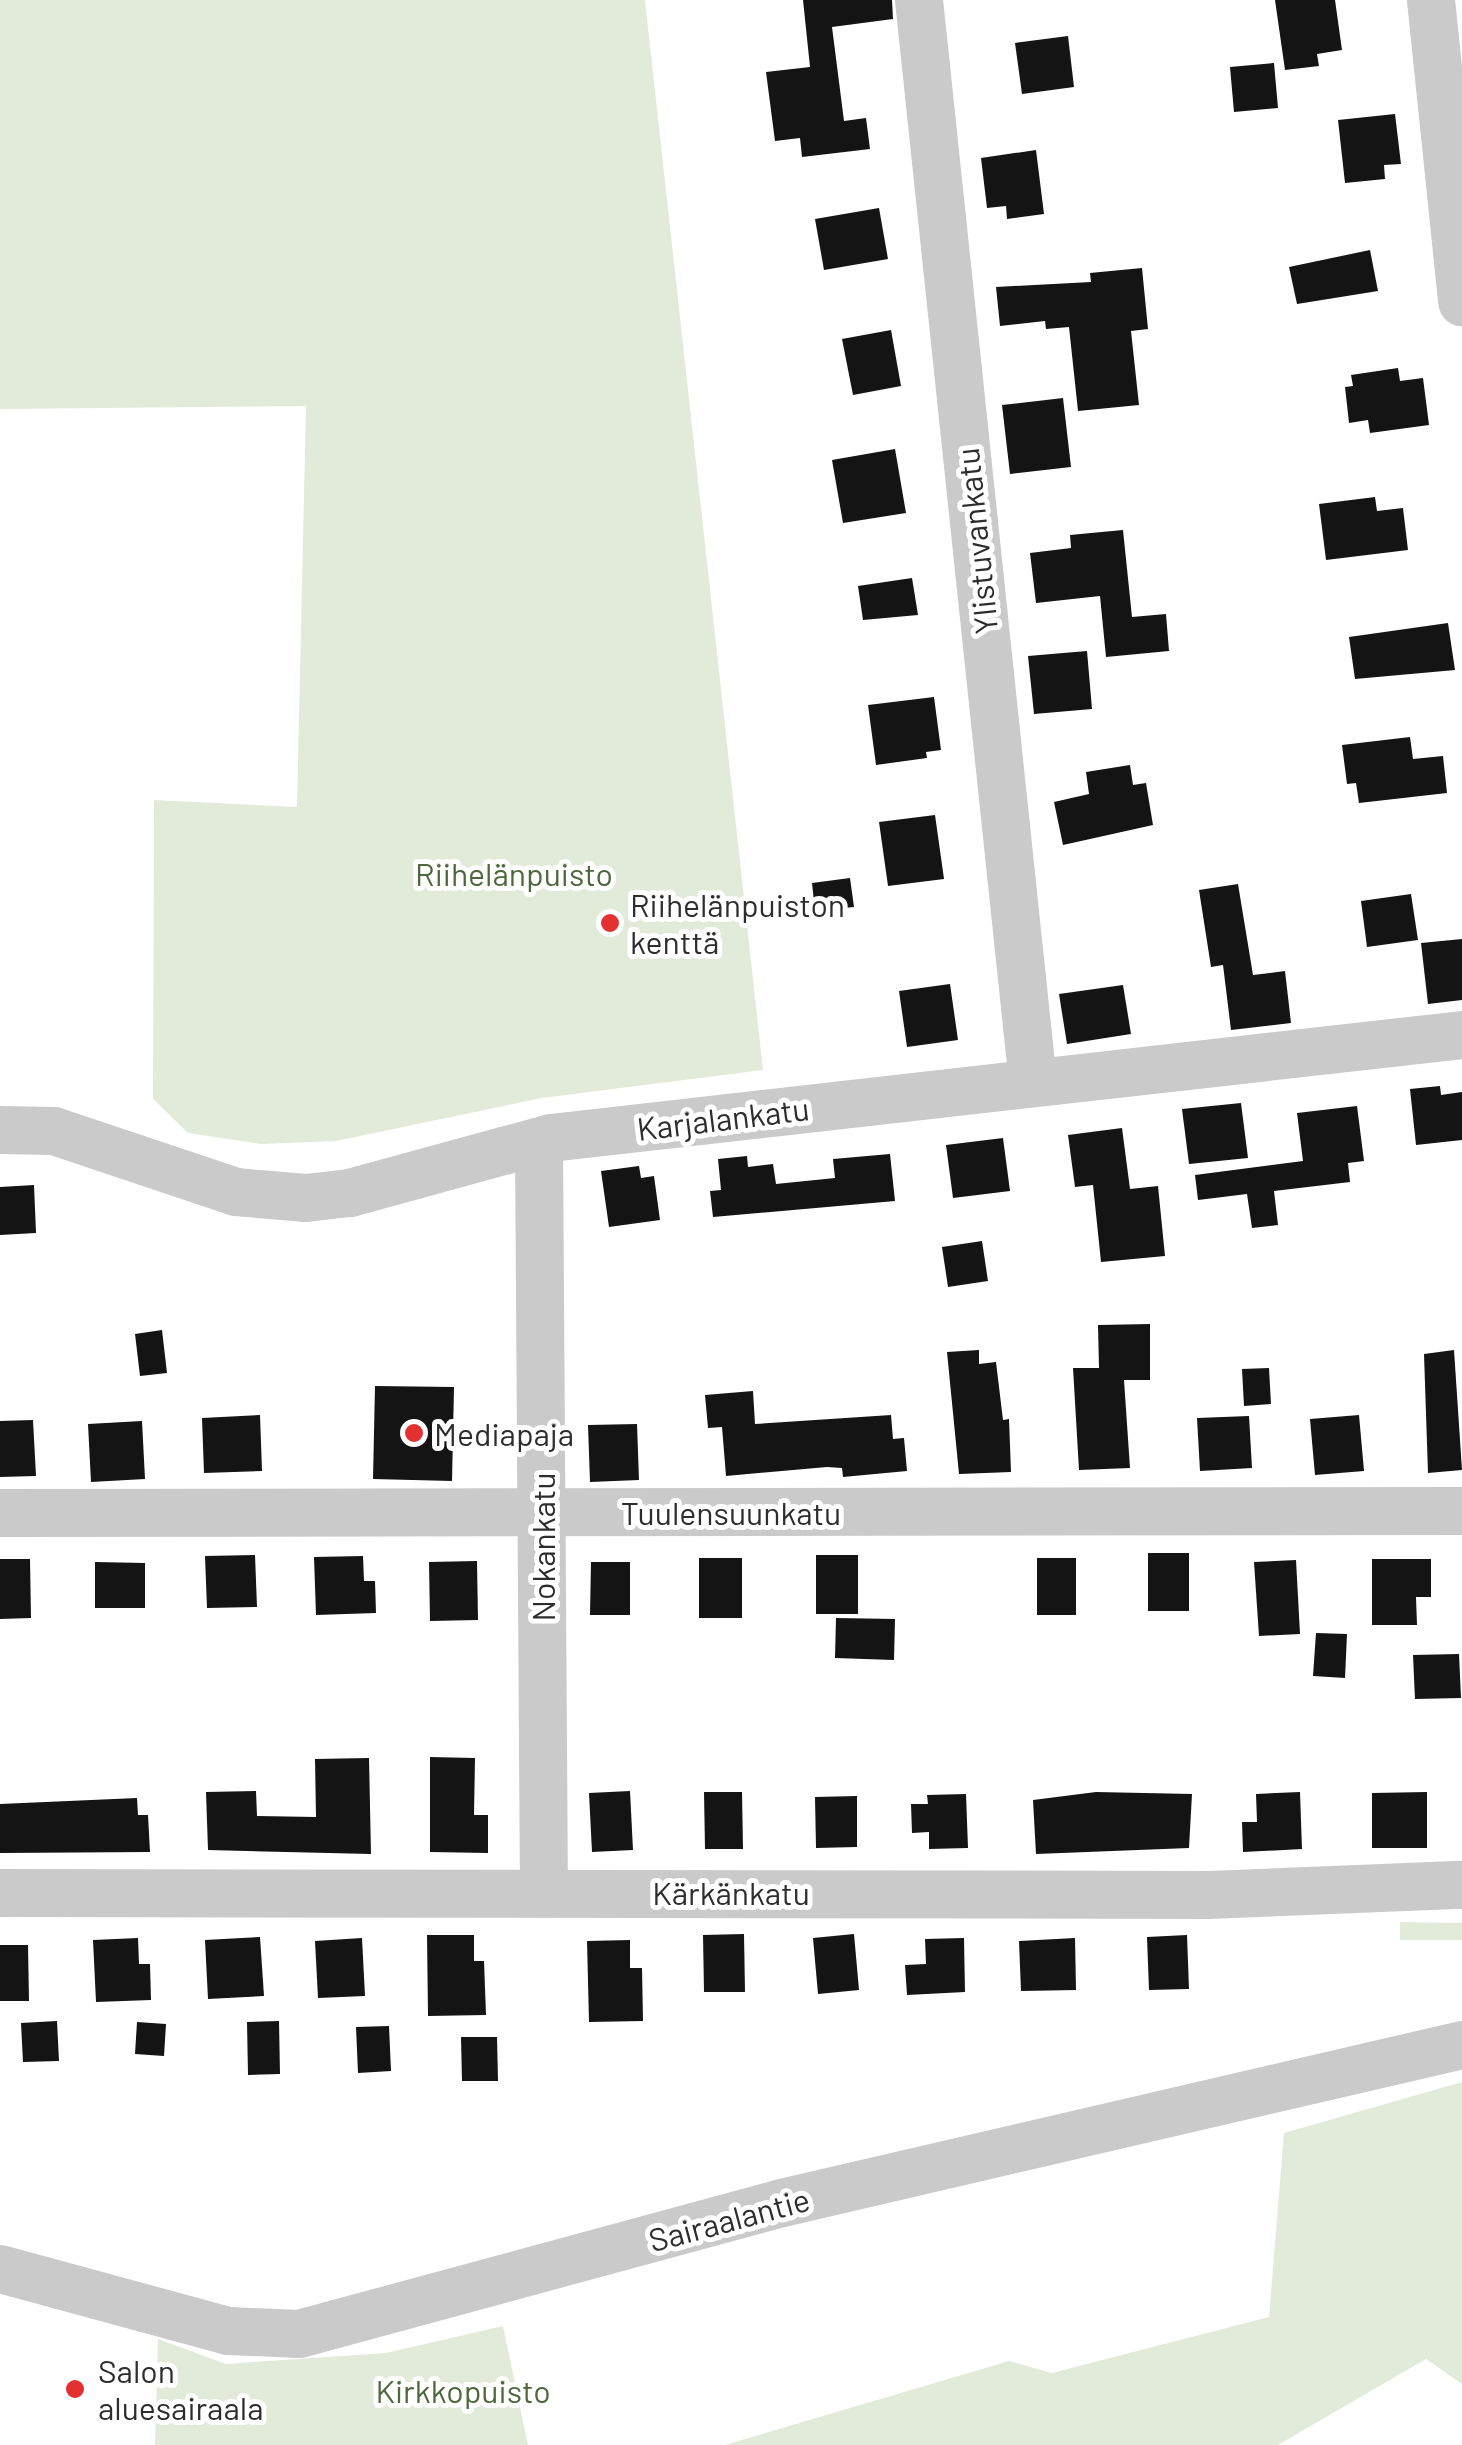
<!DOCTYPE html>
<meta charset="utf-8">
<style>
body{margin:0}
#map{position:relative;width:1462px;height:2445px;overflow:hidden;background:#fff;font-family:Barlow,sans-serif}
div>[style]{position:absolute}
[style*='--x']{left:calc(var(--x)*1px);top:calc(var(--y)*1px);width:calc(var(--w)*1px);rotate:calc(var(--a)*1deg)}
.green>*{inset:0;background:#e2ebda}
.building>*{inset:0;background:#141414}
.minor>*{height:48px;margin:-24px;padding:0 24px;transform-origin:24px;border-radius:24px;background:#cacaca}
.dots>*{width:28px;height:28px;translate:-50% -50%;box-sizing:border-box;border:5px solid #fff;border-radius:50%}
span{translate:-50% -50%;white-space:nowrap;text-align:center;line-height:1.15;-webkit-text-stroke:10px #fff;paint-order:stroke}
.street-label{font-size:32px;color:#2d2d2d}
.park-label{font-size:32px;color:#4d683b}
.poi-label{font-size:32px;color:#2d2d2d}
.left{translate:0 -50%;text-align:left}
</style>
<div id="map">
<div class="green">
<i style="clip-path:polygon(0 0,645px 0,763px 1070px,542px 1098px,336px 1141px,261px 1144px,188px 1133px,153px 1099px,154px 800px,297px 807px,306px 406px,0 409px)"></i>
<i style="clip-path:polygon(1400px 1922px,1462px 1923px,1462px 1940px,1400px 1940px)"></i>
<i style="clip-path:polygon(1462px 2082px,1462px 2384px,1426px 2359px,1278px 2445px,725px 2445px,1009px 2361px,1052px 2373px,1269px 2317px,1284px 2133px)"></i>
<i style="clip-path:polygon(503px 2326px,528px 2445px,155px 2445px,158px 2339px,226px 2364px,386px 2353px)"></i>
</div>
<div class="building">
<i style="clip-path:polygon(803px 0,892px 0,893px 19px,832px 27px,844px 121px,866px 118px,870px 149px,802px 157px,800px 138px,775px 141px,766px 72px,810px 67px)"></i>
<i style="clip-path:polygon(1275px 0,1335px 0,1342px 50px,1317px 54px,1319px 66px,1285px 70px)"></i>
<i style="clip-path:polygon(1068px 36px,1074px 87px,1022px 94px,1015px 43px)"></i>
<i style="clip-path:polygon(1274px 63px,1278px 108px,1234px 112px,1230px 67px)"></i>
<i style="clip-path:polygon(1395px 114px,1401px 164px,1384px 165px,1385px 179px,1345px 183px,1338px 120px)"></i>
<i style="clip-path:polygon(1036px 150px,1044px 214px,1007px 219px,1006px 206px,987px 208px,981px 158px)"></i>
<i style="clip-path:polygon(879px 208px,888px 259px,824px 270px,815px 219px)"></i>
<i style="clip-path:polygon(1370px 250px,1378px 291px,1297px 304px,1289px 267px)"></i>
<i style="clip-path:polygon(1142px 268px,1148px 329px,1131px 331px,1139px 405px,1078px 411px,1069px 327px,1046px 329px,1045px 321px,1000px 326px,996px 287px,1091px 282px,1090px 273px)"></i>
<i style="clip-path:polygon(891px 330px,901px 386px,853px 395px,842px 339px)"></i>
<i style="clip-path:polygon(1398px 368px,1400px 381px,1423px 378px,1429px 425px,1370px 433px,1368px 420px,1349px 423px,1345px 387px,1353px 386px,1351px 375px)"></i>
<i style="clip-path:polygon(1063px 398px,1071px 467px,1010px 474px,1002px 405px)"></i>
<i style="clip-path:polygon(895px 449px,906px 513px,843px 523px,832px 460px)"></i>
<i style="clip-path:polygon(1375px 497px,1377px 511px,1403px 508px,1408px 550px,1326px 560px,1319px 504px)"></i>
<i style="clip-path:polygon(1123px 530px,1132px 617px,1166px 614px,1169px 651px,1106px 657px,1100px 596px,1036px 603px,1030px 553px,1071px 548px,1070px 535px)"></i>
<i style="clip-path:polygon(912px 578px,918px 615px,863px 620px,858px 586px)"></i>
<i style="clip-path:polygon(1448px 623px,1455px 670px,1355px 679px,1349px 637px)"></i>
<i style="clip-path:polygon(1087px 651px,1092px 709px,1034px 714px,1028px 656px)"></i>
<i style="clip-path:polygon(934px 697px,941px 750px,926px 752px,927px 758px,876px 765px,868px 705px)"></i>
<i style="clip-path:polygon(1410px 737px,1413px 759px,1443px 756px,1447px 793px,1359px 803px,1356px 783px,1347px 784px,1342px 745px)"></i>
<i style="clip-path:polygon(1130px 765px,1133px 785px,1146px 783px,1153px 825px,1063px 845px,1054px 802px,1089px 794px,1086px 772px)"></i>
<i style="clip-path:polygon(935px 815px,944px 879px,888px 886px,879px 822px)"></i>
<i style="clip-path:polygon(850px 878px,854px 907px,815px 911px,812px 883px)"></i>
<i style="clip-path:polygon(1238px 884px,1253px 975px,1285px 971px,1291px 1023px,1231px 1030px,1223px 965px,1211px 967px,1199px 890px)"></i>
<i style="clip-path:polygon(1411px 894px,1418px 940px,1367px 947px,1361px 901px)"></i>
<i style="clip-path:polygon(1462px 939px,1462px 1000px,1428px 1004px,1421px 943px)"></i>
<i style="clip-path:polygon(950px 984px,958px 1040px,907px 1047px,899px 991px)"></i>
<i style="clip-path:polygon(1123px 985px,1131px 1034px,1067px 1044px,1059px 994px)"></i>
<i style="clip-path:polygon(1440px 1086px,1441px 1095px,1462px 1092px,1462px 1140px,1416px 1145px,1410px 1089px)"></i>
<i style="clip-path:polygon(1241px 1103px,1248px 1158px,1189px 1164px,1182px 1109px)"></i>
<i style="clip-path:polygon(1357px 1106px,1364px 1161px,1348px 1163px,1350px 1182px,1274px 1191px,1278px 1225px,1252px 1228px,1247px 1194px,1198px 1200px,1195px 1175px,1303px 1161px,1297px 1113px)"></i>
<i style="clip-path:polygon(1122px 1128px,1130px 1189px,1158px 1186px,1165px 1256px,1101px 1262px,1093px 1185px,1075px 1187px,1068px 1135px)"></i>
<i style="clip-path:polygon(1003px 1138px,1010px 1191px,953px 1198px,946px 1145px)"></i>
<i style="clip-path:polygon(890px 1154px,895px 1201px,713px 1217px,710px 1191px,721px 1190px,718px 1159px,747px 1156px,748px 1167px,773px 1164px,776px 1184px,835px 1178px,833px 1159px)"></i>
<i style="clip-path:polygon(639px 1166px,641px 1178px,654px 1176px,660px 1220px,609px 1227px,601px 1171px)"></i>
<i style="clip-path:polygon(34px 1185px,36px 1233px,0 1235px,0 1187px)"></i>
<i style="clip-path:polygon(982px 1241px,988px 1281px,948px 1287px,942px 1247px)"></i>
<i style="clip-path:polygon(1150px 1324px,1150px 1380px,1124px 1380px,1130px 1468px,1079px 1470px,1073px 1368px,1099px 1368px,1098px 1325px)"></i>
<i style="clip-path:polygon(162px 1330px,167px 1373px,140px 1376px,135px 1334px)"></i>
<i style="clip-path:polygon(979px 1350px,979px 1364px,996px 1362px,1003px 1420px,1009px 1419px,1011px 1472px,959px 1474px,947px 1352px)"></i>
<i style="clip-path:polygon(1454px 1350px,1462px 1470px,1428px 1473px,1424px 1354px)"></i>
<i style="clip-path:polygon(1269px 1368px,1271px 1404px,1244px 1406px,1242px 1369px)"></i>
<i style="clip-path:polygon(375px 1386px,454px 1387px,452px 1481px,373px 1479px)"></i>
<i style="clip-path:polygon(753px 1391px,755px 1424px,891px 1415px,893px 1439px,904px 1438px,907px 1471px,843px 1477px,842px 1468px,827px 1467px,726px 1476px,722px 1427px,708px 1428px,705px 1395px)"></i>
<i style="clip-path:polygon(260px 1415px,262px 1471px,204px 1473px,202px 1418px)"></i>
<i style="clip-path:polygon(1359px 1415px,1364px 1471px,1315px 1475px,1310px 1419px)"></i>
<i style="clip-path:polygon(1249px 1416px,1252px 1468px,1200px 1471px,1197px 1418px)"></i>
<i style="clip-path:polygon(33px 1420px,36px 1476px,0 1477px,0 1421px)"></i>
<i style="clip-path:polygon(142px 1421px,145px 1479px,91px 1482px,88px 1424px)"></i>
<i style="clip-path:polygon(637px 1424px,639px 1480px,590px 1482px,588px 1425px)"></i>
<i style="clip-path:polygon(1148px 1553px,1189px 1553px,1189px 1611px,1148px 1611px)"></i>
<i style="clip-path:polygon(255px 1555px,257px 1607px,207px 1608px,205px 1556px)"></i>
<i style="clip-path:polygon(816px 1555px,858px 1555px,858px 1614px,816px 1614px)"></i>
<i style="clip-path:polygon(363px 1556px,364px 1581px,375px 1581px,376px 1613px,316px 1615px,314px 1557px)"></i>
<i style="clip-path:polygon(699px 1558px,742px 1558px,742px 1618px,699px 1618px)"></i>
<i style="clip-path:polygon(1037px 1558px,1076px 1558px,1076px 1615px,1037px 1615px)"></i>
<i style="clip-path:polygon(0 1559px,30px 1559px,31px 1618px,0 1619px)"></i>
<i style="clip-path:polygon(1372px 1559px,1431px 1559px,1431px 1597px,1416px 1597px,1417px 1625px,1372px 1625px)"></i>
<i style="clip-path:polygon(1296px 1560px,1300px 1634px,1259px 1636px,1254px 1562px)"></i>
<i style="clip-path:polygon(477px 1561px,478px 1620px,430px 1621px,429px 1562px)"></i>
<i style="clip-path:polygon(95px 1562px,145px 1563px,145px 1608px,95px 1608px)"></i>
<i style="clip-path:polygon(591px 1562px,630px 1562px,630px 1615px,590px 1615px)"></i>
<i style="clip-path:polygon(836px 1618px,895px 1619px,894px 1660px,835px 1658px)"></i>
<i style="clip-path:polygon(1316px 1633px,1347px 1634px,1345px 1678px,1313px 1676px)"></i>
<i style="clip-path:polygon(1459px 1654px,1461px 1698px,1415px 1699px,1413px 1655px)"></i>
<i style="clip-path:polygon(430px 1757px,475px 1758px,474px 1815px,488px 1815px,488px 1853px,430px 1852px)"></i>
<i style="clip-path:polygon(369px 1758px,371px 1854px,208px 1850px,206px 1792px,256px 1791px,257px 1816px,316px 1817px,315px 1759px)"></i>
<i style="clip-path:polygon(630px 1791px,633px 1850px,592px 1852px,589px 1793px)"></i>
<i style="clip-path:polygon(704px 1792px,742px 1792px,743px 1849px,705px 1849px)"></i>
<i style="clip-path:polygon(1096px 1792px,1192px 1794px,1189px 1848px,1036px 1854px,1033px 1800px)"></i>
<i style="clip-path:polygon(1300px 1792px,1302px 1849px,1243px 1852px,1242px 1822px,1257px 1822px,1256px 1794px)"></i>
<i style="clip-path:polygon(1427px 1792px,1427px 1848px,1372px 1848px,1372px 1793px)"></i>
<i style="clip-path:polygon(966px 1794px,968px 1848px,929px 1849px,929px 1832px,912px 1833px,911px 1804px,928px 1804px,927px 1795px)"></i>
<i style="clip-path:polygon(857px 1796px,857px 1847px,816px 1848px,815px 1797px)"></i>
<i style="clip-path:polygon(137px 1798px,138px 1815px,148px 1815px,150px 1852px,0 1853px,0 1804px)"></i>
<i style="clip-path:polygon(744px 1934px,745px 1992px,704px 1992px,703px 1935px)"></i>
<i style="clip-path:polygon(854px 1934px,859px 1990px,818px 1994px,813px 1938px)"></i>
<i style="clip-path:polygon(427px 1935px,474px 1935px,474px 1961px,484px 1961px,486px 2015px,428px 2016px)"></i>
<i style="clip-path:polygon(1187px 1935px,1189px 1989px,1149px 1990px,1147px 1937px)"></i>
<i style="clip-path:polygon(260px 1937px,264px 1996px,208px 1999px,205px 1940px)"></i>
<i style="clip-path:polygon(138px 1938px,139px 1964px,150px 1964px,151px 2000px,96px 2002px,93px 1940px)"></i>
<i style="clip-path:polygon(362px 1938px,365px 1996px,318px 1998px,315px 1941px)"></i>
<i style="clip-path:polygon(964px 1938px,965px 1992px,907px 1995px,905px 1965px,926px 1964px,925px 1939px)"></i>
<i style="clip-path:polygon(1075px 1938px,1076px 1990px,1021px 1991px,1019px 1941px)"></i>
<i style="clip-path:polygon(630px 1940px,630px 1968px,642px 1968px,643px 2021px,589px 2022px,587px 1941px)"></i>
<i style="clip-path:polygon(0 1945px,28px 1945px,29px 2001px,0 2001px)"></i>
<i style="clip-path:polygon(57px 2021px,59px 2061px,23px 2062px,21px 2023px)"></i>
<i style="clip-path:polygon(279px 2021px,280px 2074px,248px 2075px,247px 2022px)"></i>
<i style="clip-path:polygon(137px 2022px,166px 2024px,164px 2056px,135px 2054px)"></i>
<i style="clip-path:polygon(389px 2026px,391px 2071px,358px 2073px,356px 2027px)"></i>
<i style="clip-path:polygon(461px 2037px,497px 2037px,498px 2081px,462px 2081px)"></i>
</div>
<div class="minor">
<i style="--x:919;--y:0;--w:1088;--a:83.99"></i>
<i style="--x:1431;--y:0;--w:304;--a:84.1"></i>
<i style="--x:0;--y:1130;--w:54;--a:1.1"></i>
<i style="--x:54;--y:1131;--w:192;--a:18.5"></i>
<i style="--x:236;--y:1192;--w:70;--a:4.9"></i>
<i style="--x:306;--y:1198;--w:44;--a:-6.5"></i>
<i style="--x:350;--y:1193;--w:208;--a:-15.3"></i>
<i style="--x:551;--y:1138;--w:917;--a:-6.45"></i>
<i style="--x:539;--y:1143;--w:748;--a:89.62"></i>
<i style="--x:0;--y:1513;--w:1462;--a:-0.08"></i>
<i style="--x:0;--y:1893;--w:1208;--a:0.09"></i>
<i style="--x:1208;--y:1895;--w:254;--a:-2.3"></i>
<i style="--x:0;--y:2269;--w:236;--a:15.2"></i>
<i style="--x:228;--y:2331;--w:71;--a:2.4"></i>
<i style="--x:299;--y:2334;--w:500;--a:-15.17"></i>
<i style="--x:782;--y:2203;--w:698;--a:-13.08"></i>
</div>
<div class="dots">
<i style="left:610px;top:923px;background:#e33030"></i>
<i style="left:414px;top:1433px;background:#e33030"></i>
<i style="left:75px;top:2389px;background:#e33030"></i>
</div>
<div class="street-label">
<span style="left:976px;top:541px;rotate:-96deg">Ylistuvankatu</span>
<span style="left:723px;top:1118px;rotate:-7deg">Karjalankatu</span>
<span style="left:731px;top:1512px">Tuulensuunkatu</span>
<span style="left:542px;top:1547px;rotate:-90deg">Nokankatu</span>
<span style="left:731px;top:1892px">Kärkänkatu</span>
<span style="left:729px;top:2219px;rotate:-15deg">Sairaalantie</span>
</div>
<div class="park-label">
<span style="left:514px;top:873px">Riihelänpuisto</span>
<span style="left:463px;top:2390px">Kirkkopuisto</span>
</div>
<div class="poi-label">
<span class="left" style="left:630px;top:923px">Riihelänpuiston<br>kenttä</span>
<span class="left" style="left:434px;top:1433px">Mediapaja</span>
<span class="left" style="left:98px;top:2389px">Salon<br>aluesairaala</span>
</div>
</div>
